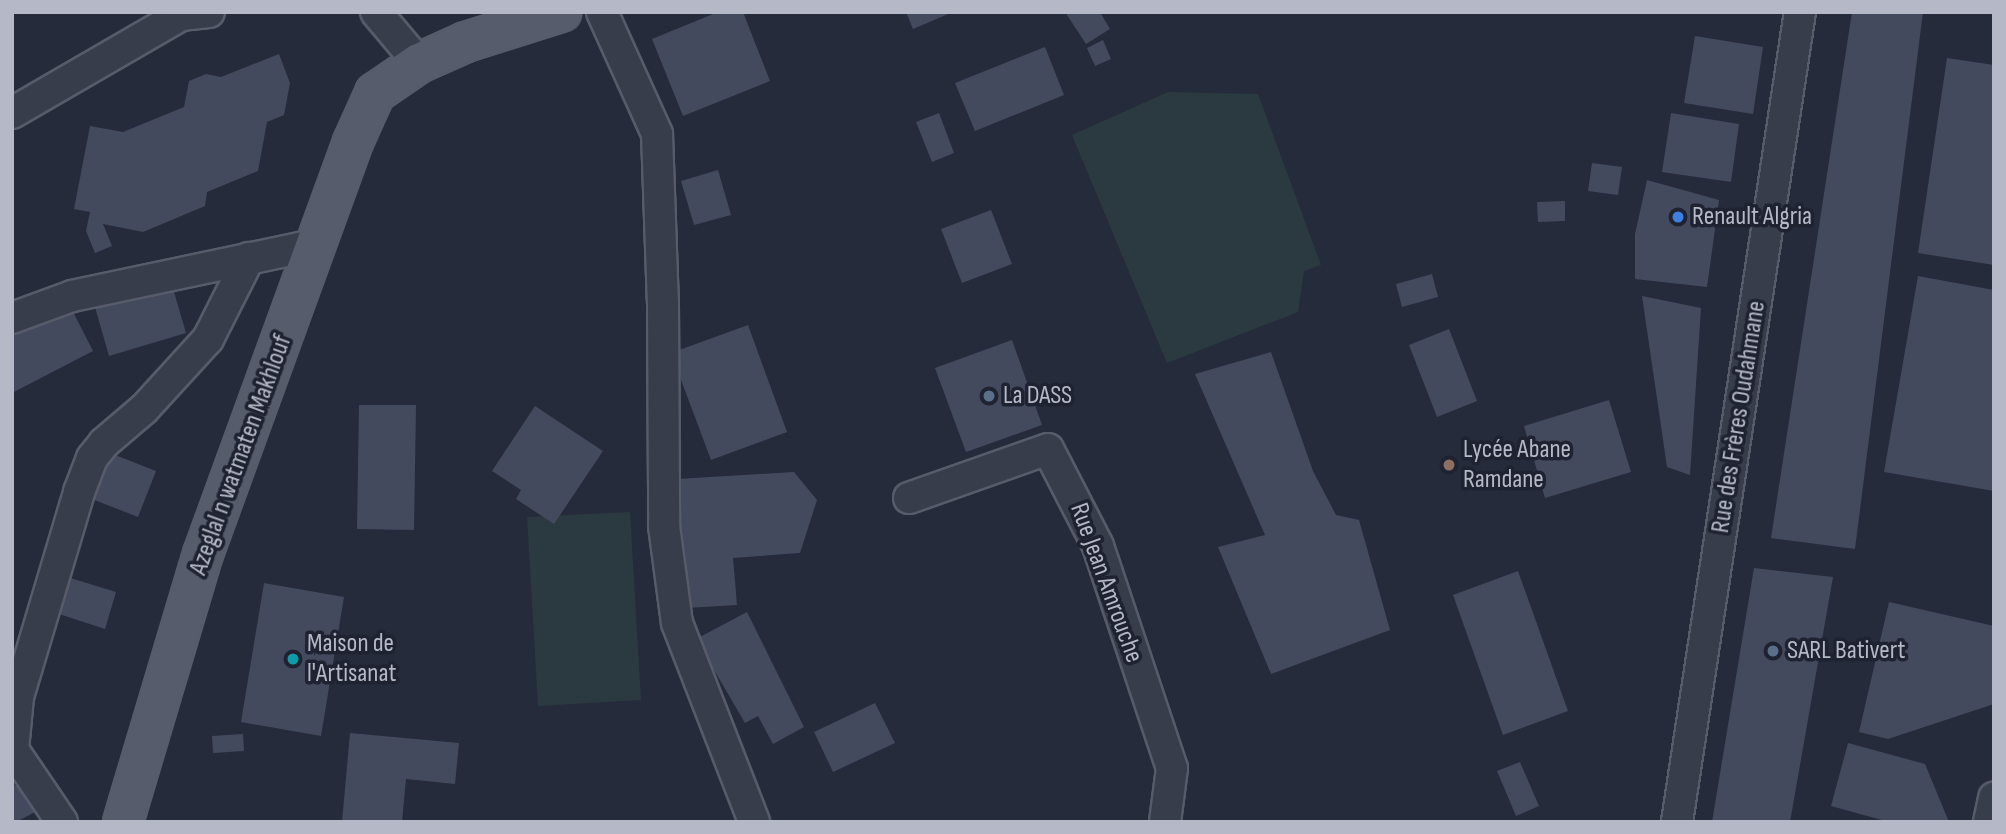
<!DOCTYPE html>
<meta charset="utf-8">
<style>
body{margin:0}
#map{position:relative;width:2006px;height:834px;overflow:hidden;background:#252b3b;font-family:"Sofia Sans Condensed",sans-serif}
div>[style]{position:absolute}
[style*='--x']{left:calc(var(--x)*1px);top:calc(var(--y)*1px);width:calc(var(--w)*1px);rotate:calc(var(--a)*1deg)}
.green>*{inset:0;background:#2a3a40}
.building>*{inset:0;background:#444a5d}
.roads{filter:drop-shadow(2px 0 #575b6a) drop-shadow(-2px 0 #575b6a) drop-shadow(0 2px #575b6a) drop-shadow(0 -2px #575b6a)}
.minor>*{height:30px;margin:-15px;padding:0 15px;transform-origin:15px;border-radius:15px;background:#383d4c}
.major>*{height:38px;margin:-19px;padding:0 19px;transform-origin:19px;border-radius:19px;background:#575c6c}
.dots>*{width:19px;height:19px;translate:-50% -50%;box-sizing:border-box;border:4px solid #1e2231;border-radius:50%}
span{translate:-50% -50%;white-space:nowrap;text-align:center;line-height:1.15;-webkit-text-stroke:7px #1e2231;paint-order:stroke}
.poi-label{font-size:26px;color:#b4b8c7}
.left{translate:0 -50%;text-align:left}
.street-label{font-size:26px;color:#b4b8c7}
.frame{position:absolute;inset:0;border:14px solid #b4b8c7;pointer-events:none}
</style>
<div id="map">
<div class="green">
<i style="clip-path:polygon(1168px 92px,1258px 94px,1321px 265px,1304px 271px,1298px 312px,1167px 363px,1072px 135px)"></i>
<i style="clip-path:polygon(630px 512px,641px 700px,538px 706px,527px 517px)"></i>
</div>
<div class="building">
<i style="clip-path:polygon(718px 12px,743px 12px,770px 81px,683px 116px,652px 39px)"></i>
<i style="clip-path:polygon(906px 12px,953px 12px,913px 29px)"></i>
<i style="clip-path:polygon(1065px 12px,1100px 12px,1110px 29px,1086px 44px)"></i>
<i style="clip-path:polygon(1852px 12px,1923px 12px,1855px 549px,1771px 538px)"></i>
<i style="clip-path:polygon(1695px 36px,1763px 47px,1753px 114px,1684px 103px)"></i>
<i style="clip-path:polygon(1103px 40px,1111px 59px,1095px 66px,1087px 48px)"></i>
<i style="clip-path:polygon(1045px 47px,1064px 95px,975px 131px,955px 83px)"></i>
<i style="clip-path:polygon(279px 54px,290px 83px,284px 115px,267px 122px,258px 171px,207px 192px,205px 206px,143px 232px,103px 224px,112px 246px,95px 253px,86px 231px,90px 212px,74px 209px,90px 126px,123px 132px,184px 107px,189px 81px,206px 74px,221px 77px)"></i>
<i style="clip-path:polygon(1947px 58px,1994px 65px,1994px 265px,1918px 253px)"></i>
<i style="clip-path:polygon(939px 113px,954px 153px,932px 162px,916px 122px)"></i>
<i style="clip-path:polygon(1671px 113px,1739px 124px,1731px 182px,1662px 172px)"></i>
<i style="clip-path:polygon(1592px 163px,1622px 167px,1618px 195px,1588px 191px)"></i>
<i style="clip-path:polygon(718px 170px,731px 215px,694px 225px,681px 181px)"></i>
<i style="clip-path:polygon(1647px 180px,1719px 200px,1707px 287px,1635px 279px,1635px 234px)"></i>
<i style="clip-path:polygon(1565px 201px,1565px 221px,1538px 222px,1537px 202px)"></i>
<i style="clip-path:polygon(991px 210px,1012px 264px,962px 283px,941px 229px)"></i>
<i style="clip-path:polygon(1432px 274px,1438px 297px,1402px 307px,1396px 284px)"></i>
<i style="clip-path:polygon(1918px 276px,1994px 290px,1994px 491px,1884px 472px)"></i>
<i style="clip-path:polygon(170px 278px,186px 333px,109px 356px,93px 300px)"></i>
<i style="clip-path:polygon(1642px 296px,1701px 308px,1690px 475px,1667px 467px)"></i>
<i style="clip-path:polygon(68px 302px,93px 351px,12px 393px,12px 331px)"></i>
<i style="clip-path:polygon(748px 325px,787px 432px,711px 460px,671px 353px)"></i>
<i style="clip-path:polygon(1449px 329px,1477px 401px,1437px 417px,1409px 345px)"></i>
<i style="clip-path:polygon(1012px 340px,1042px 425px,966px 452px,935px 368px)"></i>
<i style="clip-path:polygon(1271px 352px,1313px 471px,1336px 515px,1359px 520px,1390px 630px,1271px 674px,1218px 547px,1265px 535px,1195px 374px)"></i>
<i style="clip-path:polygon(1609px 400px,1631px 472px,1545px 498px,1524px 426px)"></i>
<i style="clip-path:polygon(359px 405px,416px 405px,414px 530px,357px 529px)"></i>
<i style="clip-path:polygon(535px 406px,603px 451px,554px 524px,516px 499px,521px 490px,492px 471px)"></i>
<i style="clip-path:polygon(110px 453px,156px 471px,138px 517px,92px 499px)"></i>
<i style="clip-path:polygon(794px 472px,817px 500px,800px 553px,733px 558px,737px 605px,686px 608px,677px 479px)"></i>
<i style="clip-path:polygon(1754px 568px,1833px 577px,1790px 822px,1712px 822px)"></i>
<i style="clip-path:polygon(1518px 571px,1568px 711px,1503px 735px,1453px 595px)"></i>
<i style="clip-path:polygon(67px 577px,116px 592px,105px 629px,56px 613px)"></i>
<i style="clip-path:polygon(264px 583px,344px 597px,321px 736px,241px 722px)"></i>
<i style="clip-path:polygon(1889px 602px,1994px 626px,1994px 704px,1888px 739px,1859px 732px)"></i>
<i style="clip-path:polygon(747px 612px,804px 727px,773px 744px,758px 716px,745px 723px,696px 639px)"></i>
<i style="clip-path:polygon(875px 703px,895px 743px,833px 772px,814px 732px)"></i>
<i style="clip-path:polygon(350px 733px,459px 743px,455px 784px,406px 779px,402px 822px,342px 822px)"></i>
<i style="clip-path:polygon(243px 734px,244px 751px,213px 753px,212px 736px)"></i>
<i style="clip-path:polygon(1848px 743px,1925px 764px,1949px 822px,1889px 822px,1831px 806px)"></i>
<i style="clip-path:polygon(1520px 762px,1539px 806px,1516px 816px,1497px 771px)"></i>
<i style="clip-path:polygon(12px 780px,15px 786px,28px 780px,39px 810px,16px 822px,12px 822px)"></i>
</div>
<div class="roads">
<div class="minor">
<i style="--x:376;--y:12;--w:67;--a:49.9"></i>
<i style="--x:602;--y:12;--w:134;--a:65.7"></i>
<i style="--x:657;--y:134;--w:168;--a:88"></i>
<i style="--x:663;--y:302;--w:224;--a:89.7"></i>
<i style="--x:664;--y:526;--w:98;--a:82.4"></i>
<i style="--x:677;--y:623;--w:213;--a:68.8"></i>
<i style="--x:12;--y:113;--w:195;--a:-30.1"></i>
<i style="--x:181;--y:15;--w:28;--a:-6"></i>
<i style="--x:12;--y:318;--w:64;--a:-20.1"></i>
<i style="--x:72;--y:296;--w:251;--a:-11.9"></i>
<i style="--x:909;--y:498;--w:147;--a:-19.4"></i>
<i style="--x:1048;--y:449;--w:109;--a:62.7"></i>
<i style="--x:1098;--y:546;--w:234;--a:71.6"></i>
<i style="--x:1172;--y:768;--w:54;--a:97.4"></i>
<i style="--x:62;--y:822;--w:87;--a:-124.2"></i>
<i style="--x:13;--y:750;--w:53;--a:-84.6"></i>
<i style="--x:18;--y:697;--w:214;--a:-73.4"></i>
<i style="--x:79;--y:492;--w:36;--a:-69"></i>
<i style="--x:92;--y:458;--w:19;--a:-51"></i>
<i style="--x:104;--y:443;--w:52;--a:-40.4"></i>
<i style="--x:144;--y:409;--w:95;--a:-47.6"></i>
<i style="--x:208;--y:339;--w:91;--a:-63.2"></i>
<i style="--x:1677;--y:822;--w:819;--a:-81.37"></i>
<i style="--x:1989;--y:822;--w:25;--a:-78"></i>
</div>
<div class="major">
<i style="--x:123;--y:822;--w:280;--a:-73.4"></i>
<i style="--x:203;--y:554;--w:438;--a:-70"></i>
<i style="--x:353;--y:142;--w:54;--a:-65.8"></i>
<i style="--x:375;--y:93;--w:53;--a:-34.3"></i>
<i style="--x:419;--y:63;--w:51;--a:-24.1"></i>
<i style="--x:466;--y:42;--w:100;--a:-17.5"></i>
</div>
</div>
<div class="dots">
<i style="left:1678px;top:217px;background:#3f7fe0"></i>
<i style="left:989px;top:396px;background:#5c6f8a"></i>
<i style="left:1449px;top:465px;background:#8d6e63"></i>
<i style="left:1773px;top:651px;background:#5c6f8a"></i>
<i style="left:293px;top:659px;background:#0f9aa8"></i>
</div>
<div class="poi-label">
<span class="left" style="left:1692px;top:217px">Renault Algria</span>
<span class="left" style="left:1003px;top:396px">La DASS</span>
<span class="left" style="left:1463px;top:465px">Lycée Abane<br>Ramdane</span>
<span class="left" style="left:307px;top:659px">Maison de<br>l'Artisanat</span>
<span class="left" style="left:1787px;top:651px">SARL Bativert</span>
</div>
<div class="street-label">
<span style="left:1739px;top:417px;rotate:-81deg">Rue des Frères Oudahmane</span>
<span style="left:241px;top:455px;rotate:-70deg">Azeglal n watmaten Makhlouf</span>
<span style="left:1106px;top:583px;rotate:70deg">Rue Jean Amrouche</span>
</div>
<div class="frame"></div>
</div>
